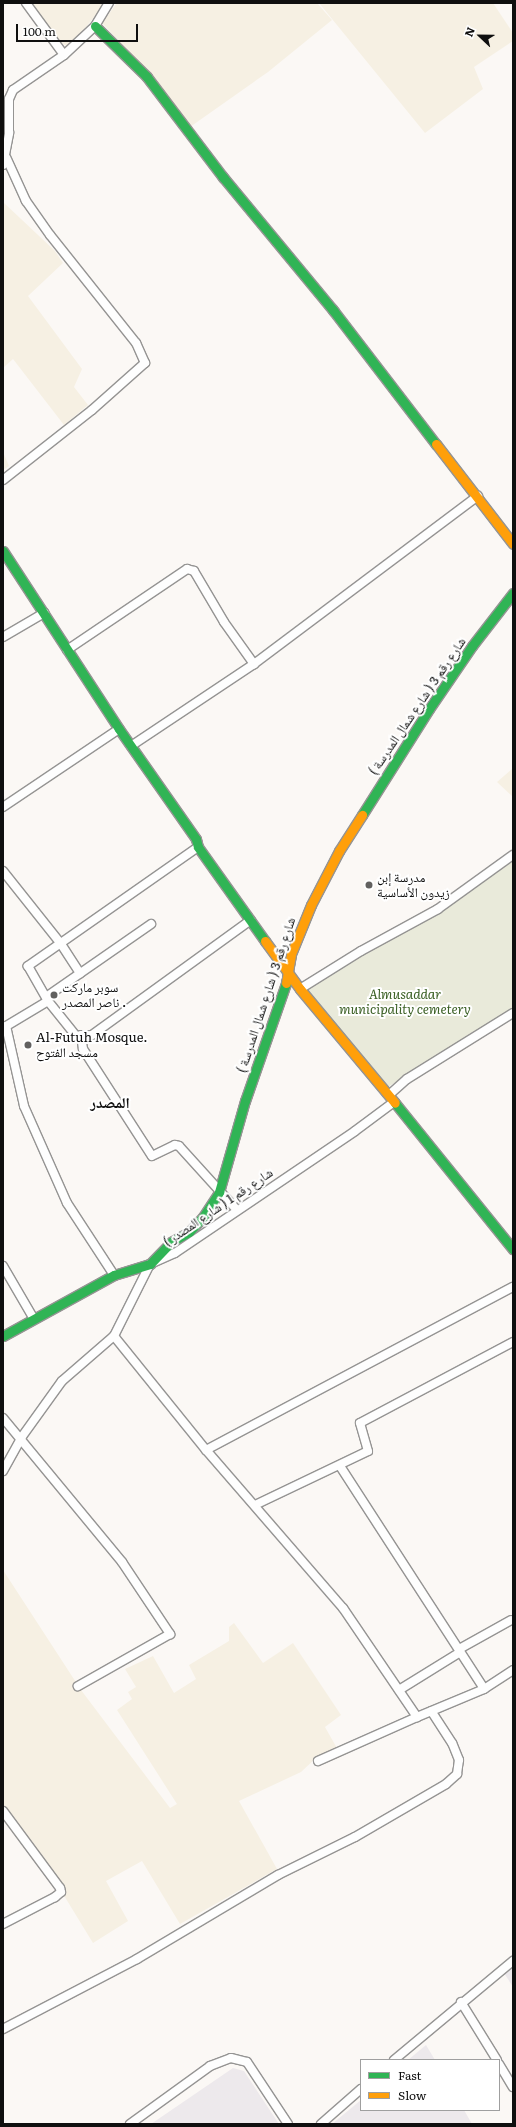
<!DOCTYPE html>
<meta charset="utf-8">
<style>
body{margin:0}
#map{position:relative;width:516px;height:2127px;overflow:hidden;background:#fbf8f5;font-family:Literata,"Noto Naskh Arabic",serif}
div>[style]{position:absolute}
[style*='--x']{left:calc(var(--x)*1px);top:calc(var(--y)*1px);width:calc(var(--w)*1px);rotate:calc(var(--a)*1deg)}
.industrial>*{inset:0;background:#ede9ec}
.farmland>*{inset:0;background:#f6f0e3}
.cemetery>*{inset:0;background:#e9eada}
.roads{filter:drop-shadow(1px 0 #959493) drop-shadow(-1px 0 #959493) drop-shadow(0 1px #959493) drop-shadow(0 -1px #959493)}
.street>*{height:8px;margin:-4px;padding:0 4px;transform-origin:4px;border-radius:4px;background:#fefefe}
.fast>*{height:9px;margin:-4.5px;padding:0 4.5px;transform-origin:4.5px;border-radius:4.5px;background:#30b455}
.slow>*{height:9px;margin:-4.5px;padding:0 4.5px;transform-origin:4.5px;border-radius:4.5px;background:#ff9f0a}
.dots>*{width:11px;height:11px;translate:-50% -50%;box-sizing:border-box;border:2px solid #fff;border-radius:50%}
span{translate:-50% -50%;white-space:nowrap;text-align:center;line-height:1.15;-webkit-text-stroke:4px #fff;paint-order:stroke}
.street-label{font-size:13px;color:#0f0f0f}
.poi-label{font-size:13px;color:#0f0f0f}
.left{translate:0 -50%;text-align:left}
.park-label{font-size:13px;color:#3b6025;font-style:italic}
.quarter-label{font-size:15px;color:#0f0f0f;font-weight:700}
.frame{position:absolute;inset:0;border:4px solid #0f0f0f;pointer-events:none}
.legend{position:absolute;left:360px;top:2059px;width:140px;height:52px;box-sizing:border-box;background:#fff;border:1px solid #9f9f9f;margin:0;padding:5px 7px;list-style:none;font-size:12px;color:#0f0f0f}
.legend li{display:flex;align-items:center;gap:8px;height:20px}
.legend b{width:20px;border:1px solid #9f9f9f}
.north{position:absolute;left:460px;top:16px;width:40px;height:40px;-webkit-text-stroke:3px #fff;paint-order:stroke;rotate:292deg;font-size:11px;font-weight:700;line-height:16px;text-align:center;color:#0f0f0f}
.north::after{content:'';display:block;margin:auto;width:14px;height:18px;background:#0f0f0f;clip-path:polygon(50% 0,100% 100%,50% 72%,0 100%)}
.scale{position:absolute;left:16px;top:24px;width:122px;height:18px;box-sizing:border-box;border:2px solid #0f0f0f;border-top:0;padding-left:5px;font-size:12px;line-height:14px;white-space:nowrap;color:#0f0f0f;-webkit-text-stroke:3px #fff;paint-order:stroke}
</style>
<div id="map">
<div class="industrial">
<i style="clip-path:polygon(513px 1967px,513px 1987px,504px 1973px)"></i>
<i style="clip-path:polygon(426px 2045px,435px 2060px,408px 2060px)"></i>
<i style="clip-path:polygon(233px 2068px,244px 2071px,279px 2124px,151px 2124px)"></i>
<i style="clip-path:polygon(361px 2100px,361px 2110px,464px 2110px,472px 2124px,332px 2124px)"></i>
</div>
<div class="farmland">
<i style="clip-path:polygon(33px 3px,106px 3px,70px 46px,64px 45px,44px 22px)"></i>
<i style="clip-path:polygon(117px 3px,317px 3px,332px 20px,268px 72px,190px 127px,151px 75px,102px 23px)"></i>
<i style="clip-path:polygon(319px 3px,493px 3px,513px 33px,513px 41px,474px 67px,483px 89px,425px 133px)"></i>
<i style="clip-path:polygon(3px 202px,55px 251px,63px 263px,28px 296px,82px 369px,74px 387px,88px 405px,64px 425px,13px 359px,3px 368px)"></i>
<i style="clip-path:polygon(3px 452px,9px 466px,3px 470px)"></i>
<i style="clip-path:polygon(513px 768px,513px 797px,497px 782px)"></i>
<i style="clip-path:polygon(3px 1570px,81px 1690px,170px 1808px,177px 1804px,117px 1710px,132px 1699px,128px 1692px,136px 1687px,125px 1669px,153px 1656px,174px 1693px,196px 1679px,189px 1665px,229px 1641px,229px 1627px,234px 1623px,263px 1663px,293px 1643px,341px 1715px,325px 1727px,338px 1750px,316px 1758px,301px 1772px,239px 1801px,277px 1869px,180px 1924px,142px 1861px,106px 1881px,128px 1921px,93px 1943px,30px 1840px,3px 1804px)"></i>
</div>
<div class="cemetery">
<i style="clip-path:polygon(513px 859px,513px 1007px,388px 1087px,305px 988px)"></i>
</div>
<div class="roads">
<div class="street">
<i style="--x:26;--y:3;--w:64;--a:53.8"></i>
<i style="--x:3;--y:165;--w:33;--a:-79"></i>
<i style="--x:9;--y:133;--w:34;--a:-90"></i>
<i style="--x:9;--y:99;--w:10;--a:-66"></i>
<i style="--x:13;--y:90;--w:62;--a:-34.5"></i>
<i style="--x:64;--y:55;--w:42;--a:-43.1"></i>
<i style="--x:95;--y:26;--w:27;--a:-59"></i>
<i style="--x:3;--y:480;--w:113;--a:-38.2"></i>
<i style="--x:92;--y:410;--w:71;--a:-41.6"></i>
<i style="--x:145;--y:363;--w:22;--a:-114"></i>
<i style="--x:136;--y:343;--w:138;--a:-128.5"></i>
<i style="--x:50;--y:235;--w:42;--a:-125.2"></i>
<i style="--x:26;--y:201;--w:48;--a:-114.4"></i>
<i style="--x:3;--y:637;--w:48;--a:-30.3"></i>
<i style="--x:67;--y:650;--w:145;--a:-34"></i>
<i style="--x:187;--y:569;--w:7;--a:16"></i>
<i style="--x:194;--y:571;--w:59;--a:59.5"></i>
<i style="--x:224;--y:622;--w:52;--a:54.5"></i>
<i style="--x:131;--y:746;--w:148;--a:-33.7"></i>
<i style="--x:254;--y:664;--w:280;--a:-36.9"></i>
<i style="--x:3;--y:807;--w:140;--a:-33.9"></i>
<i style="--x:198;--y:847;--w:208;--a:145"></i>
<i style="--x:28;--y:966;--w:40;--a:60.3"></i>
<i style="--x:48;--y:1001;--w:45;--a:51.3"></i>
<i style="--x:76;--y:1036;--w:16;--a:-4"></i>
<i style="--x:92;--y:1035;--w:196;--a:-35.9"></i>
<i style="--x:3;--y:871;--w:93;--a:51.5"></i>
<i style="--x:61;--y:944;--w:35;--a:57"></i>
<i style="--x:300;--y:989;--w:72;--a:-31.9"></i>
<i style="--x:361;--y:951;--w:88;--a:-28.6"></i>
<i style="--x:438;--y:909;--w:92;--a:-35.8"></i>
<i style="--x:46;--y:997;--w:128;--a:-34.8"></i>
<i style="--x:6;--y:1026;--w:82;--a:77.3"></i>
<i style="--x:24;--y:1106;--w:106;--a:66.1"></i>
<i style="--x:67;--y:1203;--w:86;--a:56.9"></i>
<i style="--x:3;--y:1028;--w:52;--a:-31"></i>
<i style="--x:81;--y:1035;--w:14;--a:82"></i>
<i style="--x:83;--y:1049;--w:127;--a:57.2"></i>
<i style="--x:152;--y:1156;--w:25;--a:-26"></i>
<i style="--x:175;--y:1145;--w:4;--a:14"></i>
<i style="--x:179;--y:1146;--w:86;--a:47.8"></i>
<i style="--x:389;--y:1095;--w:24;--a:-42"></i>
<i style="--x:407;--y:1079;--w:125;--a:-31.9"></i>
<i style="--x:3;--y:1266;--w:61;--a:59.7"></i>
<i style="--x:114;--y:1336;--w:146;--a:51.1"></i>
<i style="--x:206;--y:1450;--w:209;--a:49.1"></i>
<i style="--x:343;--y:1608;--w:132;--a:55.8"></i>
<i style="--x:417;--y:1717;--w:73;--a:-22.7"></i>
<i style="--x:484;--y:1689;--w:35;--a:-33"></i>
<i style="--x:3;--y:1418;--w:187;--a:50.4"></i>
<i style="--x:122;--y:1562;--w:87;--a:56.3"></i>
<i style="--x:170;--y:1634;--w:106;--a:150.5"></i>
<i style="--x:206;--y:1450;--w:348;--a:-28"></i>
<i style="--x:340;--y:1466;--w:265;--a:57.1"></i>
<i style="--x:3;--y:1471;--w:38;--a:-61"></i>
<i style="--x:21;--y:1438;--w:70;--a:-54.3"></i>
<i style="--x:62;--y:1381;--w:69;--a:-40.9"></i>
<i style="--x:114;--y:1336;--w:80;--a:-63.4"></i>
<i style="--x:150;--y:1264;--w:27;--a:-24"></i>
<i style="--x:175;--y:1253;--w:217;--a:-34.1"></i>
<i style="--x:355;--y:1131;--w:49;--a:-36.6"></i>
<i style="--x:255;--y:1505;--w:125;--a:-25.5"></i>
<i style="--x:368;--y:1451;--w:29;--a:-106"></i>
<i style="--x:360;--y:1423;--w:173;--a:-27.9"></i>
<i style="--x:399;--y:1690;--w:70;--a:-31.7"></i>
<i style="--x:459;--y:1653;--w:5;--a:-68"></i>
<i style="--x:461;--y:1648;--w:57;--a:-29.2"></i>
<i style="--x:318;--y:1761;--w:108;--a:-24"></i>
<i style="--x:3;--y:1811;--w:96;--a:53.5"></i>
<i style="--x:60;--y:1888;--w:4;--a:76"></i>
<i style="--x:61;--y:1892;--w:8;--a:140"></i>
<i style="--x:55;--y:1897;--w:59;--a:152.6"></i>
<i style="--x:461;--y:2002;--w:68;--a:58.2"></i>
<i style="--x:3;--y:2029;--w:151;--a:-27.6"></i>
<i style="--x:137;--y:1959;--w:164;--a:-30.8"></i>
<i style="--x:278;--y:1875;--w:86;--a:-26.3"></i>
<i style="--x:355;--y:1837;--w:105;--a:-30.2"></i>
<i style="--x:446;--y:1784;--w:15;--a:-42"></i>
<i style="--x:457;--y:1774;--w:14;--a:-82"></i>
<i style="--x:459;--y:1760;--w:18;--a:-112"></i>
<i style="--x:452;--y:1743;--w:38;--a:-123"></i>
<i style="--x:394;--y:2060;--w:155;--a:-39.8"></i>
<i style="--x:499;--y:2064;--w:27;--a:59"></i>
<i style="--x:130;--y:2124;--w:99;--a:-35.9"></i>
<i style="--x:210;--y:2066;--w:22;--a:-21"></i>
<i style="--x:231;--y:2058;--w:16;--a:14"></i>
<i style="--x:247;--y:2062;--w:74;--a:56.5"></i>
<i style="--x:321;--y:2124;--w:53;--a:-41.2"></i>
</div>
<div class="fast">
<i style="--x:95;--y:26;--w:73;--a:44.4"></i>
<i style="--x:147;--y:77;--w:126;--a:52.8"></i>
<i style="--x:223;--y:177;--w:173;--a:50.4"></i>
<i style="--x:333;--y:310;--w:169;--a:52.5"></i>
<i style="--x:3;--y:551;--w:212;--a:56.9"></i>
<i style="--x:119;--y:729;--w:134;--a:55"></i>
<i style="--x:196;--y:839;--w:8;--a:76"></i>
<i style="--x:198;--y:847;--w:115;--a:54.5"></i>
<i style="--x:362;--y:815;--w:125;--a:-57.7"></i>
<i style="--x:429;--y:709;--w:76;--a:-55.7"></i>
<i style="--x:472;--y:646;--w:67;--a:-52.3"></i>
<i style="--x:395;--y:1103;--w:188;--a:51.1"></i>
<i style="--x:3;--y:1336;--w:127;--a:-28.8"></i>
<i style="--x:114;--y:1275;--w:38;--a:-17"></i>
<i style="--x:150;--y:1264;--w:30;--a:-46"></i>
<i style="--x:171;--y:1242;--w:21;--a:-29"></i>
<i style="--x:189;--y:1232;--w:21;--a:-47"></i>
<i style="--x:203;--y:1217;--w:30;--a:-57"></i>
<i style="--x:219;--y:1192;--w:95;--a:-74.1"></i>
<i style="--x:245;--y:1101;--w:125;--a:-70.8"></i>
</div>
<div class="slow">
<i style="--x:436;--y:444;--w:126;--a:52.4"></i>
<i style="--x:265;--y:941;--w:59;--a:53.9"></i>
<i style="--x:300;--y:989;--w:148;--a:50.2"></i>
<i style="--x:286;--y:983;--w:29;--a:-80"></i>
<i style="--x:291;--y:954;--w:53;--a:-67.8"></i>
<i style="--x:311;--y:905;--w:61;--a:-62.6"></i>
<i style="--x:339;--y:851;--w:43;--a:-57.4"></i>
</div>
</div>
<div class="dots">
<i style="left:369px;top:885px;background:#626160"></i>
<i style="left:54px;top:995px;background:#626160"></i>
<i style="left:28px;top:1045px;background:#626160"></i>
</div>
<div class="street-label">
<span style="left:417px;top:706px;rotate:-56deg">شارع رقم 3 ( شارع شمال المدرسة )</span>
<span style="left:266px;top:995px;rotate:-72deg">شارع رقم 3 ( شارع شمال المدرسة )</span>
<span style="left:218px;top:1207px;rotate:-34deg">شارع رقم 1 ( شارع المصدر )</span>
</div>
<div class="poi-label">
<span class="left" style="left:377px;top:885px">مدرسة إبن<br>زيدون الأساسية</span>
<span class="left" style="left:62px;top:995px">سوبر ماركت<br>ناصر المصدر .</span>
<span class="left" style="left:36px;top:1045px">Al-Futuh Mosque.<br>مسجد الفتوح</span>
</div>
<div class="park-label">
<span style="left:405px;top:1002px">Almusaddar<br>municipality cemetery</span>
</div>
<div class="quarter-label">
<span style="left:110px;top:1102px">المصدر</span>
</div>
<div class="frame"></div>
<ul class="legend">
<li><b style="height:5px;background:#30b455"></b>Fast</li>
<li><b style="height:5px;background:#ff9f0a"></b>Slow</li>
</ul>
<div class="north">N</div>
<div class="scale">100 m</div>
</div>
